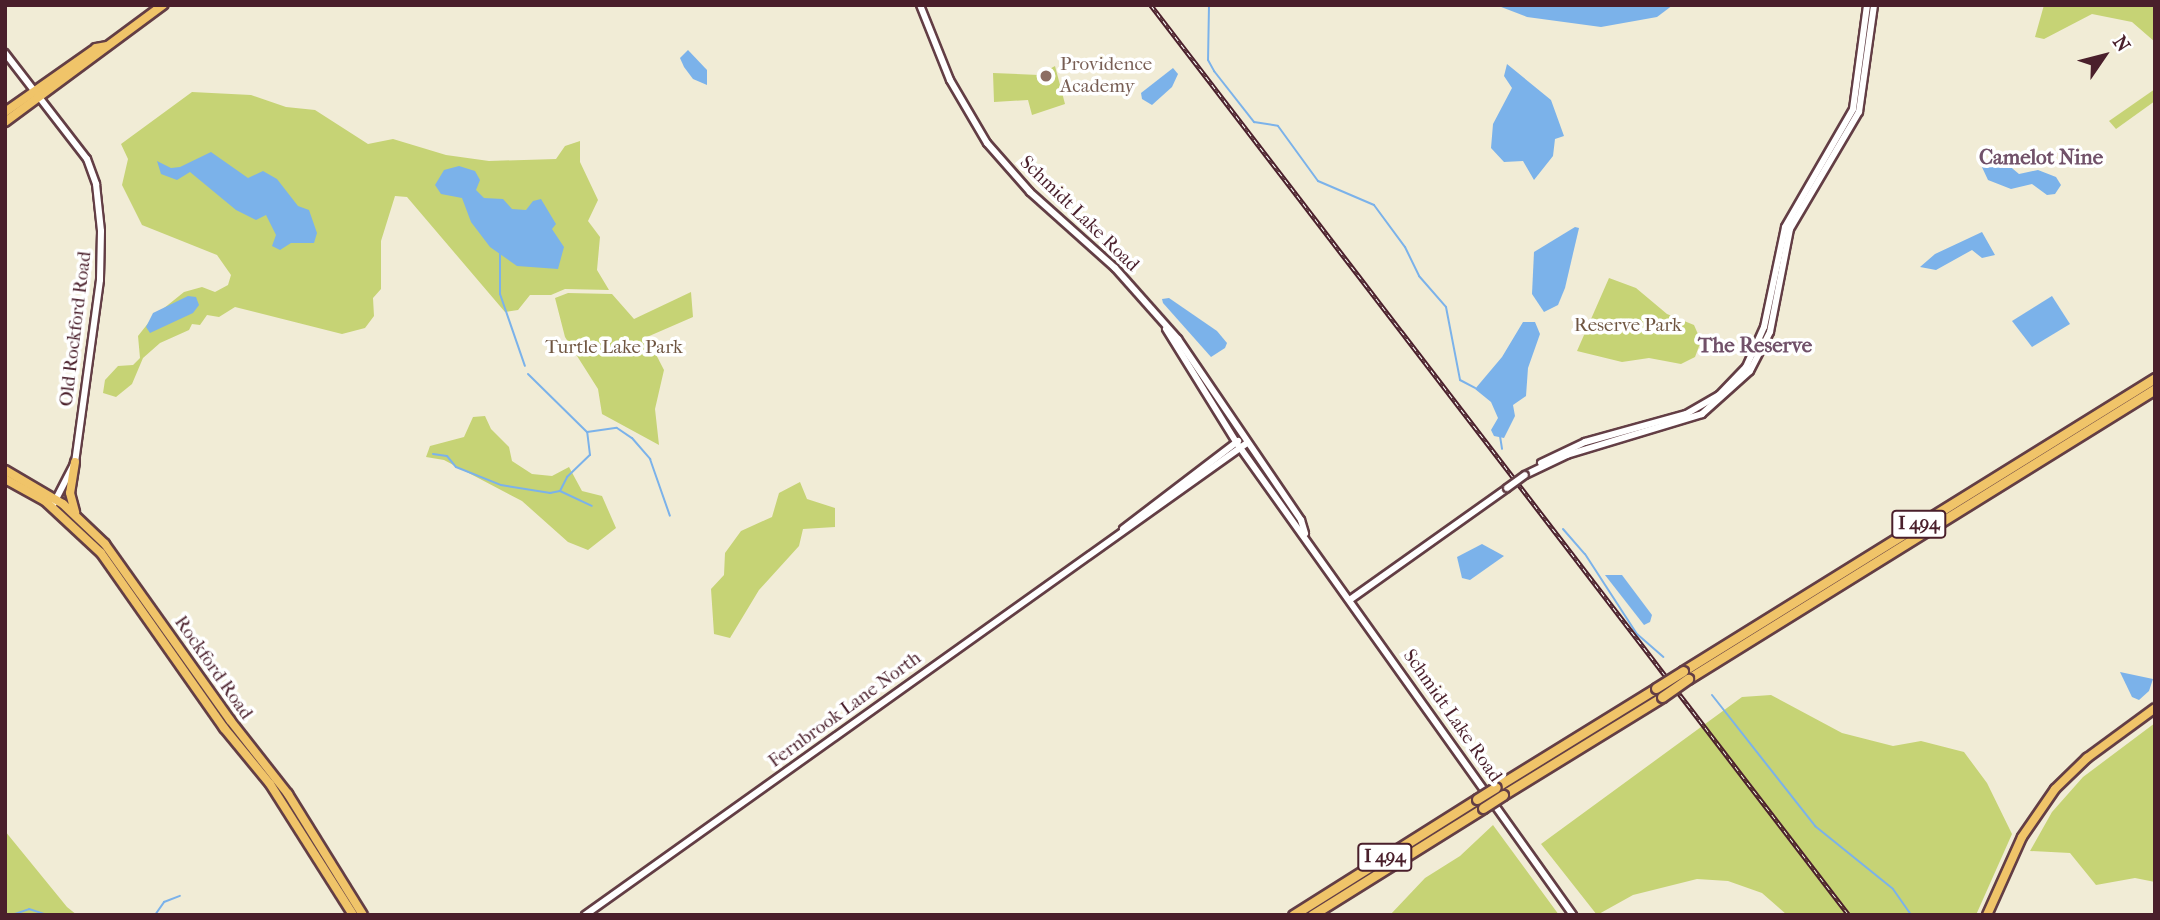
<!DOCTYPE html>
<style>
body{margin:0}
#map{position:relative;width:2160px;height:920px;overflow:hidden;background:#f1ecd6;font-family:"IM FELL French Canon",serif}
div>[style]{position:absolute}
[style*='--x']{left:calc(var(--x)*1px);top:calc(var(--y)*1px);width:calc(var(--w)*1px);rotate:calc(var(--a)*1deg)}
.green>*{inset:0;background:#c6d375}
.water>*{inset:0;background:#7bb2ea}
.stream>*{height:2px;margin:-1px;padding:0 1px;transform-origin:1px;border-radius:1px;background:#7bb2ea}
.roads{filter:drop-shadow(2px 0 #633e45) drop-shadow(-2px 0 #633e45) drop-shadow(0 2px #633e45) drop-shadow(0 -2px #633e45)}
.minor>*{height:6px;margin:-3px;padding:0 3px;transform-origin:3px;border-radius:3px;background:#fff}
.major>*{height:8px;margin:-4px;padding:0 4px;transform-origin:4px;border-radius:4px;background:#f0c469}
.highway>*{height:9px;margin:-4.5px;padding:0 4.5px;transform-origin:4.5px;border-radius:4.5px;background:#f0c469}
.rail>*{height:4.5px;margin-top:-2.25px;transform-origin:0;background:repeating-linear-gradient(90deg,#fff 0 5px,#4a1f2b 0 10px);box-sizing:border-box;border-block:2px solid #4a1f2b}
.bridges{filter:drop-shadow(2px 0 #633e45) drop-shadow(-2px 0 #633e45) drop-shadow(0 2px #633e45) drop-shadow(0 -2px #633e45)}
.minor-bridge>*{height:6px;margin:-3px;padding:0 3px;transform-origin:3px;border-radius:3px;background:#fff}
.highway-bridge>*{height:9px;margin:-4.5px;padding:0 4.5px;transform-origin:4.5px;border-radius:4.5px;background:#f0c469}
.dots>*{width:19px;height:19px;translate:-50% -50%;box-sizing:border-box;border:4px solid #fff;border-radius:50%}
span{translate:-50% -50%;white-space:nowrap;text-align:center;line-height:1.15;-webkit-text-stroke:7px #fff;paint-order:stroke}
.shield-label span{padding:2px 5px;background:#fff;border:2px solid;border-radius:5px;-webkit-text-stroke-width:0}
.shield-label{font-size:18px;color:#4a1f2b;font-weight:700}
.education-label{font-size:19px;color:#785e54}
.left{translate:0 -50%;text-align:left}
.street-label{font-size:19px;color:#4a1f2b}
.park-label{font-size:19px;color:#6f5541}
.neighbourhood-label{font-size:21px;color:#715169;font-weight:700}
.frame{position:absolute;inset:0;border:7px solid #4a1f2b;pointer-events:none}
.north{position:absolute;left:2069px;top:21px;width:70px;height:70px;-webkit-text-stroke:5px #fff;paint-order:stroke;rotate:55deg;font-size:19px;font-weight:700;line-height:28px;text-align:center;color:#4a1f2b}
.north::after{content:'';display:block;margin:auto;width:24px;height:32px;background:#4a1f2b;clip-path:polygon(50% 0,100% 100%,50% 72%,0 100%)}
</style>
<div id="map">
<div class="green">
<i style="clip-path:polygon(2044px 5px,2155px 5px,2155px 42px,2132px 22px,2092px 14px,2044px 39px,2035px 37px)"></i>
<i style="clip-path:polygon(1055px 66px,1065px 104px,1032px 115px,1028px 100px,994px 102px,993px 73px,1039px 75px)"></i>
<i style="clip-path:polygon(2155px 89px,2155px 101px,2116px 129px,2109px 121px)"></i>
<i style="clip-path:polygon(192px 92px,251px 95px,286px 107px,315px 110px,368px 144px,393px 139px,446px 155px,489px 161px,556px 159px,565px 146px,580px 141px,580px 162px,598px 200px,588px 221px,600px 237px,597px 270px,609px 290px,565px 289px,551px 295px,530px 295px,518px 310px,505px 312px,407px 197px,395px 196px,381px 241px,381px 289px,373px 298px,374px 316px,365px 328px,342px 334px,235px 307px,219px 317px,207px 315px,200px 325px,192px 324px,189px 330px,160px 343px,143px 358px,132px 384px,116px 397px,103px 393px,105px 380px,118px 366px,133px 365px,140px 358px,138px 336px,153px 317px,184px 292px,202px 287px,215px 292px,228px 285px,231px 275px,217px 255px,142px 225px,122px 185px,128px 159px,121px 144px)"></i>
<i style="clip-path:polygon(1609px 278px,1636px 288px,1667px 314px,1694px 325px,1701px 341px,1695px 357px,1681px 364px,1649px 358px,1622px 362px,1577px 351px)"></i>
<i style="clip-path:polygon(691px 292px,693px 317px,647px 337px,664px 370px,655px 409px,659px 445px,602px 414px,598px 389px,565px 337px,555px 298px,568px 293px,612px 294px,634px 319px)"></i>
<i style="clip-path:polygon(485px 416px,491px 429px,509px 447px,512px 461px,532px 474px,552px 476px,569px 467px,582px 491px,602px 496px,616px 528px,588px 550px,568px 542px,522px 501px,444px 460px,426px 457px,430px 446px,464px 437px,473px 417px)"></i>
<i style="clip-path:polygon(800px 482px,807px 499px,835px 508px,835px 527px,803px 529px,799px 546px,759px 590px,730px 638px,714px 634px,711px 589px,724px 575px,725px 553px,741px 531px,772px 517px,779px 493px)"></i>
<i style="clip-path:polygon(1771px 695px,1842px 733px,1893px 746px,1921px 741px,1964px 752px,1987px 783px,2012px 834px,1976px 915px,1787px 915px,1762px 893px,1728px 881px,1697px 879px,1633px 895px,1597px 915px,1541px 844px,1742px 697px)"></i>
<i style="clip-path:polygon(2155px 723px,2155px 882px,2135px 878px,2096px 885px,2070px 853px,2030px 851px,2052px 812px,2083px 777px)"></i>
<i style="clip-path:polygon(1493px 825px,1559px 915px,1390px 915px,1425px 878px,1460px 856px)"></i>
<i style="clip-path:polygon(5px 831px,67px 907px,77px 915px,5px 915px)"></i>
</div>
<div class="water">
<i style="clip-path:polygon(1496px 5px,1673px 5px,1657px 17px,1601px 27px,1527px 17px)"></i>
<i style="clip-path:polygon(688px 50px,707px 70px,707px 85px,693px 79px,684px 67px,680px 58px)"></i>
<i style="clip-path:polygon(1507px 64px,1551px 100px,1564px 136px,1555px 139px,1553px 156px,1534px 180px,1523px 161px,1504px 162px,1491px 148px,1493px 124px,1512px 88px,1504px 76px)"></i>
<i style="clip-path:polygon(1173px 68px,1178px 74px,1172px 87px,1152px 105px,1142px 99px,1141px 93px)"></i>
<i style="clip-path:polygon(211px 152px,248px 178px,263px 171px,277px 179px,298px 206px,309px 210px,317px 233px,314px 243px,291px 243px,280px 250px,272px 246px,276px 235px,266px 215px,256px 220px,236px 210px,190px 172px,177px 180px,161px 174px,157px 161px,171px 168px,180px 167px)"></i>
<i style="clip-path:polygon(2000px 158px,2019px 174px,2038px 170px,2056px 177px,2061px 185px,2055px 194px,2047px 195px,2032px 184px,2011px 189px,1988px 180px,1981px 165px)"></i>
<i style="clip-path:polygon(459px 166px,475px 171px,480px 180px,476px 190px,484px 198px,503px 199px,512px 209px,526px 210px,533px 201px,541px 199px,556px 224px,552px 229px,564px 247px,558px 269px,517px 266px,490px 247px,471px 222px,462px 198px,441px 194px,435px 185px,444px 170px)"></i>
<i style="clip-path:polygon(1575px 227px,1579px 228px,1565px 288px,1558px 305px,1544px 312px,1532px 294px,1534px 252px)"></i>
<i style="clip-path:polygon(1982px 232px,1995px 255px,1982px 258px,1972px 250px,1936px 270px,1920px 267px,1935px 254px)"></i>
<i style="clip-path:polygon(188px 296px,196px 297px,199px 305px,193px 313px,150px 333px,146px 327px,153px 313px)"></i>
<i style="clip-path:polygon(2052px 296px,2070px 324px,2032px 347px,2012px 321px)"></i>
<i style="clip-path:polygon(1169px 298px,1217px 331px,1227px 343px,1225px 348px,1211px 357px,1163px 303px,1162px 299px)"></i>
<i style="clip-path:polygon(1523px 322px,1535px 322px,1540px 334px,1528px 368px,1526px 396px,1513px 405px,1515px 416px,1504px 438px,1494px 436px,1491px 430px,1498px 418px,1491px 402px,1475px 389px,1502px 357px)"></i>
<i style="clip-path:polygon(1482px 544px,1504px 556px,1470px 580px,1462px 578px,1457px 557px)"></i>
<i style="clip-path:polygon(1605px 575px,1622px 575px,1652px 615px,1650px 622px,1644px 625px)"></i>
<i style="clip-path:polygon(2120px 672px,2153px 679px,2149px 691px,2139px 700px,2132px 697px)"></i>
</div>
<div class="stream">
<i style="--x:1209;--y:5;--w:55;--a:91"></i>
<i style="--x:1208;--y:60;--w:13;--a:61"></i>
<i style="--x:1214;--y:71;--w:65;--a:51.9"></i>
<i style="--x:1254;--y:122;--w:24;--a:9"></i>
<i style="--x:1278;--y:126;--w:68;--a:54"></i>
<i style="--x:1318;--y:181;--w:61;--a:23.2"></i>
<i style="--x:1374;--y:205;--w:52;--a:53.6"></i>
<i style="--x:1405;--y:247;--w:32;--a:64"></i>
<i style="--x:1419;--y:276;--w:41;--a:48.9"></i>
<i style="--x:1446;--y:307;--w:74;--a:79.1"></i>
<i style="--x:1460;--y:380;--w:17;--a:28"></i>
<i style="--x:500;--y:254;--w:40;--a:90"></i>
<i style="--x:500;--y:294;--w:76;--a:70.9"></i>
<i style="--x:528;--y:374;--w:83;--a:44.5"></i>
<i style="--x:587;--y:432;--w:30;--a:-8"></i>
<i style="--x:617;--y:428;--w:18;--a:34"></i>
<i style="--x:632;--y:438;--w:28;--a:49"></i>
<i style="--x:650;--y:459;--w:60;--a:70.7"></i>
<i style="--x:1500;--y:436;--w:13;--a:81"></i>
<i style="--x:433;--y:454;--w:14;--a:8"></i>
<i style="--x:447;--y:456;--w:14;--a:51"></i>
<i style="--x:456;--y:467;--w:48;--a:21.8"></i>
<i style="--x:501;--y:485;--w:50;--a:9.3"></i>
<i style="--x:550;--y:493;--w:10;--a:-11"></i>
<i style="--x:560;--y:491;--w:16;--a:-63"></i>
<i style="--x:567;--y:477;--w:32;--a:-44"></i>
<i style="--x:590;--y:455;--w:23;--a:-97"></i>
<i style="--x:560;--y:491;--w:35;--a:25"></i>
<i style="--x:1563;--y:529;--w:33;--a:49"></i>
<i style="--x:1585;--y:554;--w:95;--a:57"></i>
<i style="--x:1637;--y:634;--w:35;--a:41"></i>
<i style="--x:1712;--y:695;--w:167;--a:51.8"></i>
<i style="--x:1815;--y:826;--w:100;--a:38.9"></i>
<i style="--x:1893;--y:889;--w:32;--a:55"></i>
<i style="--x:12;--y:915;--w:18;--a:-19"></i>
<i style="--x:29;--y:909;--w:19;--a:18"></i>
<i style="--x:155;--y:915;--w:16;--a:-55"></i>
<i style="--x:164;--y:902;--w:17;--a:-21"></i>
</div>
<div class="roads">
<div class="minor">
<i style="--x:920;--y:5;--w:81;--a:68.2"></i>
<i style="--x:950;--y:80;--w:73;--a:59.6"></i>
<i style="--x:987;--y:143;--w:65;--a:48.7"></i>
<i style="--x:1030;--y:192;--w:114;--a:41.8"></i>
<i style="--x:1115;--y:268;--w:95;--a:48.4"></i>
<i style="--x:1178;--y:339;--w:219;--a:55.8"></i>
<i style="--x:1301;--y:520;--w:14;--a:73"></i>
<i style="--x:5;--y:53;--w:134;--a:52.3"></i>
<i style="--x:87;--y:159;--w:27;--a:70"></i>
<i style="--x:96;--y:184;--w:47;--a:83.9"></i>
<i style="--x:101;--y:231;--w:49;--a:91.2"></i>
<i style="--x:100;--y:280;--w:184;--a:97.8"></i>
<i style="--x:75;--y:462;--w:51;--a:117.1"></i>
<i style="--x:1166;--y:329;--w:133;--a:58.2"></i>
<i style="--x:1236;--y:442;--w:581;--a:54.53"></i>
<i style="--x:1541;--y:463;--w:49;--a:-25.5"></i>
<i style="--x:1585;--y:442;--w:105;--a:-15.5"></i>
<i style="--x:1686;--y:414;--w:38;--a:-30"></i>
<i style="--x:1719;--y:395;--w:39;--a:-46"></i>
<i style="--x:1746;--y:367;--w:44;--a:-65.8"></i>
<i style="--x:1764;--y:327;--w:102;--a:-78.1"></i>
<i style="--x:1785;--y:227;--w:136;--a:-60"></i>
<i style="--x:1853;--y:109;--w:105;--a:-82.3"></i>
<i style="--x:1525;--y:475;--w:47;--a:-25.5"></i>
<i style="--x:1567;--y:455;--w:141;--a:-16.9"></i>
<i style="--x:1702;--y:414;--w:64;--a:-41.9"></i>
<i style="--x:1750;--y:371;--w:44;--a:-62.9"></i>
<i style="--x:1770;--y:332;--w:105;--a:-79"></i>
<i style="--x:1790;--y:229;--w:136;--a:-59.5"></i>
<i style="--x:1859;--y:112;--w:108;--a:-82"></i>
<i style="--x:1123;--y:529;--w:145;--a:-37.4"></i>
<i style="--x:1351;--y:599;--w:191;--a:-35.4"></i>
<i style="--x:585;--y:915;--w:813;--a:-35.49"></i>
</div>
<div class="major">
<i style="--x:5;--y:112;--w:111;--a:-35.1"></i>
<i style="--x:96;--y:48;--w:10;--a:-11"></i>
<i style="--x:5;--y:122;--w:197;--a:-36.5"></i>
<i style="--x:75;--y:462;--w:31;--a:99"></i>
<i style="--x:70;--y:493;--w:20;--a:75"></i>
<i style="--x:5;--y:470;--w:67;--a:30.4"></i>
<i style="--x:63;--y:504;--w:58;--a:43.6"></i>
<i style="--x:105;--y:544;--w:216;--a:54.6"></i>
<i style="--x:230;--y:720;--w:94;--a:51.9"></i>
<i style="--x:288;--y:794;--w:142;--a:58.2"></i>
<i style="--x:5;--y:479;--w:46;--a:28.8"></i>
<i style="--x:45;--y:501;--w:76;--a:42.9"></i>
<i style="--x:101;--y:553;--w:214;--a:54.9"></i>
<i style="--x:224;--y:728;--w:72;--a:50.6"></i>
<i style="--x:270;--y:784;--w:155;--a:57.6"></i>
<i style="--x:1987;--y:915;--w:85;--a:-65.8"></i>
<i style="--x:2022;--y:837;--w:58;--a:-55.5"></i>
<i style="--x:2055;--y:789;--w:45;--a:-44.1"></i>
<i style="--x:2087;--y:758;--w:84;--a:-36.3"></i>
</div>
<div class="highway">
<i style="--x:1683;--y:671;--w:556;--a:-31.83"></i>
<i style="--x:1688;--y:679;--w:550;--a:-31.84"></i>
<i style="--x:1496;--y:787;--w:188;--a:-31.7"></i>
<i style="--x:1503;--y:795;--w:187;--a:-31.6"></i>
<i style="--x:1293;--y:915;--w:218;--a:-32.2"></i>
<i style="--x:1312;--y:915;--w:202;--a:-32"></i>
</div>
</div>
<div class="rail">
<i style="--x:1151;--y:5;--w:1147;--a:52.51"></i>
</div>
<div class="bridges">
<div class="minor-bridge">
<i style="--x:1507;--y:488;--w:22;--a:-36"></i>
</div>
<div class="highway-bridge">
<i style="--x:1656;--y:688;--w:32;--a:-32"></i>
<i style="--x:1662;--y:697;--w:32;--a:-35"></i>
<i style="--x:1477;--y:799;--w:22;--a:-32"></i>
<i style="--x:1483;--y:808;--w:24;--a:-33"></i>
</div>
</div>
<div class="dots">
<i style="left:1046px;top:76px;background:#8d6e63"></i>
</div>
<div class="shield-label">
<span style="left:1919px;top:524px">I 494</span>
<span style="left:1385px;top:857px">I 494</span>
</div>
<div class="education-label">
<span class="left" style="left:1060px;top:76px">Providence<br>Academy</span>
</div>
<div class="street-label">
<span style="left:1079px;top:214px;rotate:44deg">Schmidt Lake Road</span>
<span style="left:76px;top:329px;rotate:-83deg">Old Rockford Road</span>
<span style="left:213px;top:668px;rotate:55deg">Rockford Road</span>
<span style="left:845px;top:710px;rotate:-36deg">Fernbrook Lane North</span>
<span style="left:1452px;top:716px;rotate:55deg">Schmidt Lake Road</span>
</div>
<div class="park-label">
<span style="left:1628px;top:326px">Reserve Park</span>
<span style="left:614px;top:348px">Turtle Lake Park</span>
</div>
<div class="neighbourhood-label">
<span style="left:2041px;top:157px">Camelot Nine</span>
<span style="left:1755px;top:345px">The Reserve</span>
</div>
<div class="frame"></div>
<div class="north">N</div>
</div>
